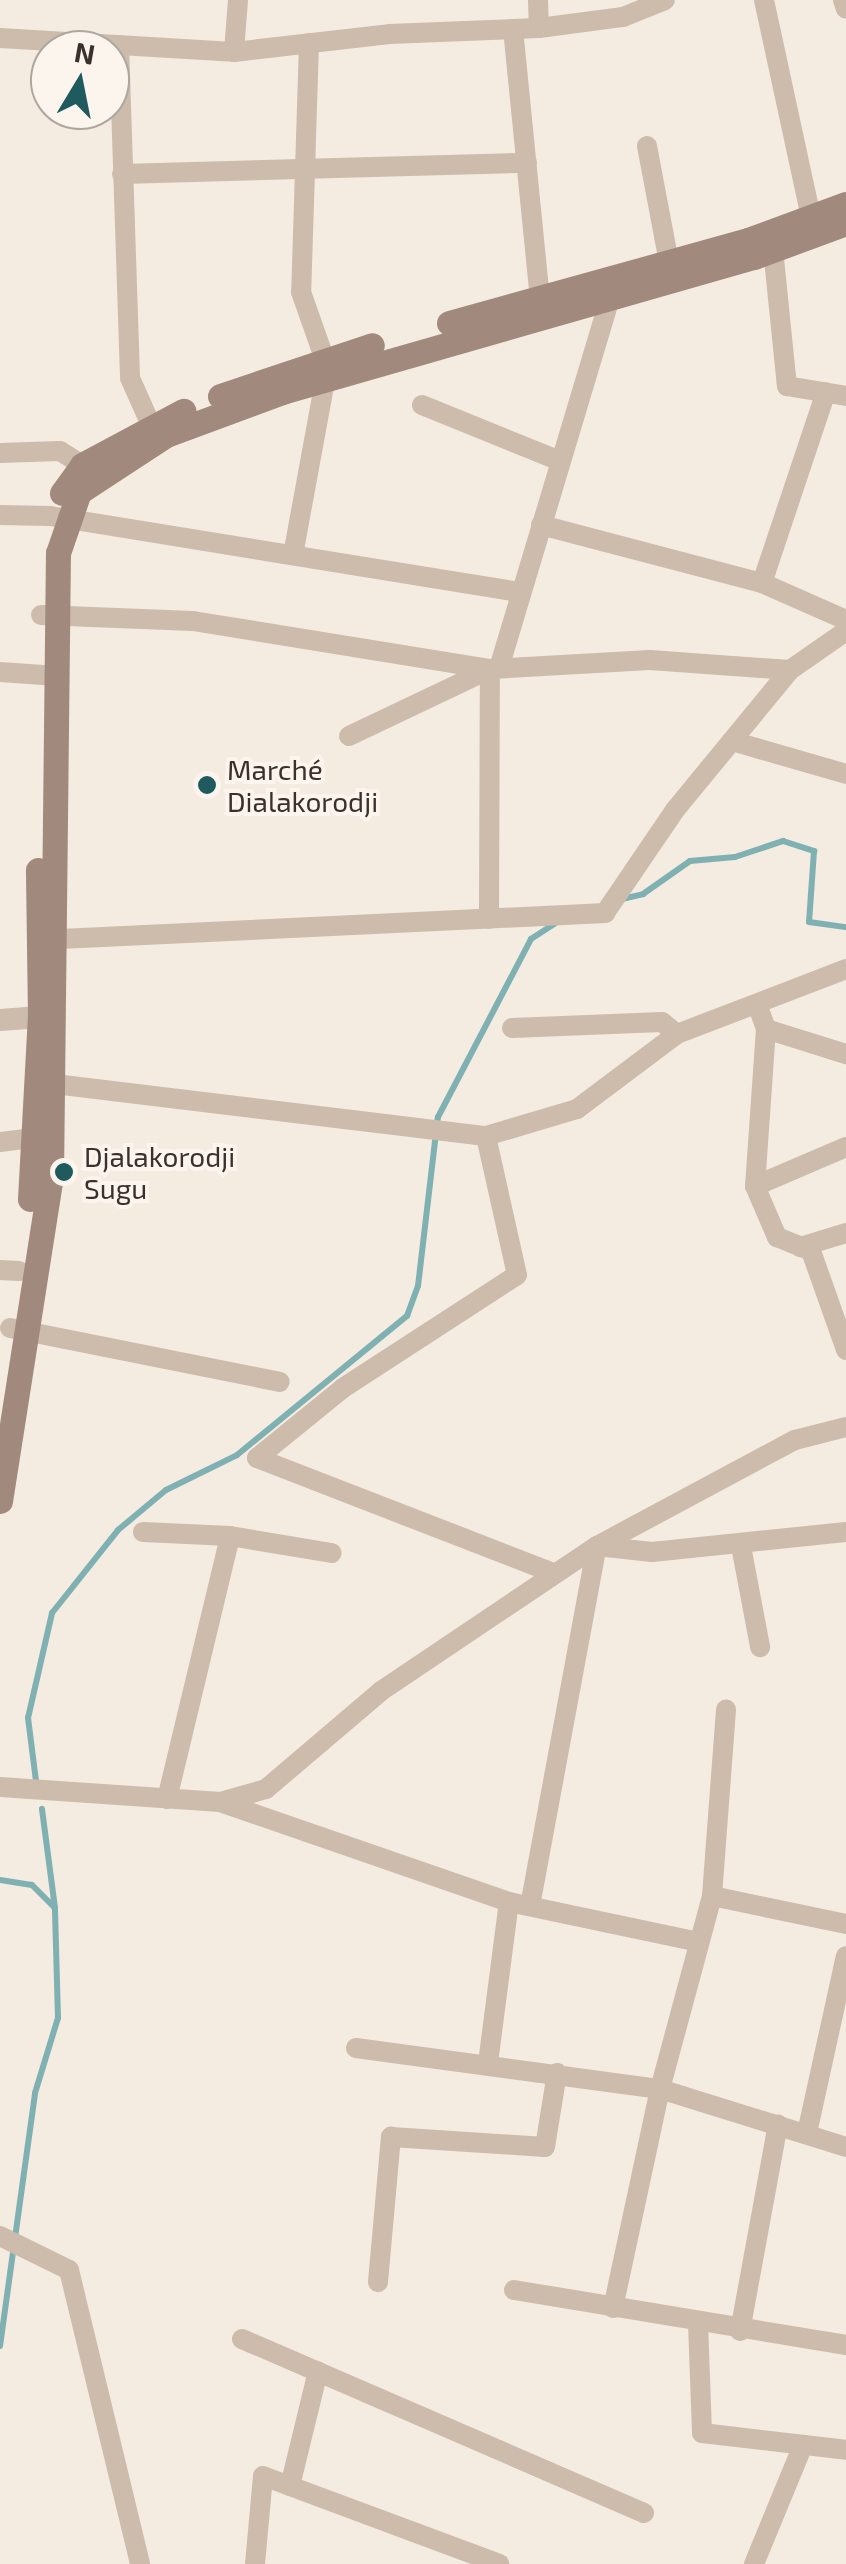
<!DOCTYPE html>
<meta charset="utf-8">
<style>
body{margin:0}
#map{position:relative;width:846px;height:2564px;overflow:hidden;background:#f4ebe1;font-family:"Exo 2",sans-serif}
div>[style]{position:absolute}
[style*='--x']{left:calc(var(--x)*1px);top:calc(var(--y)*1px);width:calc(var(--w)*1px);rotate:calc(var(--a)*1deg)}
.stream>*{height:6px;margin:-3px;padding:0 3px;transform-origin:3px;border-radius:3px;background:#7fb0b2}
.minor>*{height:20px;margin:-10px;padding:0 10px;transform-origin:10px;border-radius:10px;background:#cdbbac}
.tertiary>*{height:22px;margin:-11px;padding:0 11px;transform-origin:11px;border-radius:11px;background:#cdbbac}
.secondary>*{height:25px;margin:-12.5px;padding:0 12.5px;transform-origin:12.5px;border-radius:12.5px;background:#a18a7d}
.dots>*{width:28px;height:28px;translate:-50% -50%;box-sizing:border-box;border:5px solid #fbf5ee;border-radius:50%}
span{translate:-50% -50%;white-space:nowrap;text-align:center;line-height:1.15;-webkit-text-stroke:8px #fbf5ee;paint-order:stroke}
.poi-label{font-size:28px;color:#3b302b}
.left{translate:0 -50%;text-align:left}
.north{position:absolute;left:30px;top:30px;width:100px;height:100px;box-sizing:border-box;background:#fbf5ee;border:2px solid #aea6a0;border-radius:50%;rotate:10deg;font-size:28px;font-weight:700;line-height:40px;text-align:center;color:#3b302b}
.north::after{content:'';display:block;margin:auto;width:35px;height:45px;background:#1f5a5e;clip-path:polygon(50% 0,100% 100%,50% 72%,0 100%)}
</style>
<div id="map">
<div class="stream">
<i style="--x:622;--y:899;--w:22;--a:-13"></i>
<i style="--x:643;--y:894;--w:57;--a:-35.1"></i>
<i style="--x:690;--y:861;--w:45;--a:-5.1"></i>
<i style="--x:735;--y:857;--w:51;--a:-18.4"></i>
<i style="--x:783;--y:841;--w:33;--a:18"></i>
<i style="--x:814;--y:851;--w:71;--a:94"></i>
<i style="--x:809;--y:922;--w:37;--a:8"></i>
<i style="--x:36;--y:1781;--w:64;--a:-97.2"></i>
<i style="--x:28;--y:1718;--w:108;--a:-77.1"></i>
<i style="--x:52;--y:1613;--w:106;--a:-51.5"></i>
<i style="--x:118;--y:1530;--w:62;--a:-39.8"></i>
<i style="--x:166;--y:1490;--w:79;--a:-26.2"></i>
<i style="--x:237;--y:1455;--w:220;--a:-39.3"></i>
<i style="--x:407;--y:1316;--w:32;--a:-70"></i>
<i style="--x:418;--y:1286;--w:170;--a:-83.3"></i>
<i style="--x:438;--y:1117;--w:201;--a:-62.4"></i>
<i style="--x:531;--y:939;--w:33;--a:-33"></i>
<i style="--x:0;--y:1880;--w:32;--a:9"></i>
<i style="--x:32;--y:1885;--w:31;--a:45"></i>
<i style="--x:0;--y:2346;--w:255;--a:-82.1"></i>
<i style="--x:35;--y:2093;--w:78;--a:-73"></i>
<i style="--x:58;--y:2018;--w:110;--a:-91.6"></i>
<i style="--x:55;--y:1908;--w:100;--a:-97.5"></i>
</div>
<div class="minor">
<i style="--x:538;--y:0;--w:28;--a:88"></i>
<i style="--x:764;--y:0;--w:222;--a:77.8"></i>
<i style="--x:843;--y:0;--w:9;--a:72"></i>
<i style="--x:513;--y:29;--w:270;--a:84.3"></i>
<i style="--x:0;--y:38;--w:234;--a:3.4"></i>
<i style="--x:234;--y:52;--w:156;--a:-6.6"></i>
<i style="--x:389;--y:34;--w:150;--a:-2.3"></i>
<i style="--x:539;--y:28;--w:85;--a:-7.5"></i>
<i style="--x:623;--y:17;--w:45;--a:-22"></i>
<i style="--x:309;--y:43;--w:249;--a:91.8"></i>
<i style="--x:301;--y:292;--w:72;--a:70.6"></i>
<i style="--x:119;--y:45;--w:333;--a:88.1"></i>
<i style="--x:130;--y:378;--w:49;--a:66"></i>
<i style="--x:234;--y:52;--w:52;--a:-85.6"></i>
<i style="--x:647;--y:146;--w:118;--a:79.3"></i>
<i style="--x:122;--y:174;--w:405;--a:-1.6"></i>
<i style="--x:772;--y:239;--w:148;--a:84.2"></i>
<i style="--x:787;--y:386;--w:60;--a:9.6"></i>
<i style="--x:422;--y:405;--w:149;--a:22.1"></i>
<i style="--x:0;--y:453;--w:60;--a:-1.9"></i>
<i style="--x:60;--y:451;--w:38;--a:32"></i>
<i style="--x:0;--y:515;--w:50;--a:1.1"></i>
<i style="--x:50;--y:516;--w:477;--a:9.2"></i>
<i style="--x:541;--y:525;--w:228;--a:14.7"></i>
<i style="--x:762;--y:583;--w:92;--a:23.8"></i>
<i style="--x:293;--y:555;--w:188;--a:-79.6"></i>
<i style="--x:762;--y:583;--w:201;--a:-71.5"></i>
<i style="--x:41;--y:615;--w:152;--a:2.3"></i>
<i style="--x:193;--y:621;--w:301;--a:9.2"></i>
<i style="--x:490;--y:669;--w:160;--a:-3.2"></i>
<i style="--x:650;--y:660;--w:140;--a:4.1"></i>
<i style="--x:499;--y:668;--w:387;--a:-73.3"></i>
<i style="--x:0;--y:672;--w:57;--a:4"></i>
<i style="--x:349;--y:736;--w:156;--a:-25.4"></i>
<i style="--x:732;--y:741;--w:119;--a:16.1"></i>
<i style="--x:489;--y:919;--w:250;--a:-89.8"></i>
<i style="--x:39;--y:940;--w:567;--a:-2.73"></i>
<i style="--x:605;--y:913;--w:125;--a:-55.8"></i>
<i style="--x:675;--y:810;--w:181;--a:-50.6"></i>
<i style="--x:790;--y:670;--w:68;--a:-34.9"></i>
<i style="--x:757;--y:1004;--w:27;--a:70"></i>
<i style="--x:766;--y:1029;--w:157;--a:94"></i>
<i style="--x:755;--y:1186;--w:56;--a:66.7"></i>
<i style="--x:777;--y:1237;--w:37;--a:22"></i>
<i style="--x:811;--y:1251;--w:105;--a:70.5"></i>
<i style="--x:512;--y:1028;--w:150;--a:-2.3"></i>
<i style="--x:662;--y:1022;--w:19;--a:39"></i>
<i style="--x:766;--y:1029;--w:84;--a:17.4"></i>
<i style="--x:38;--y:1082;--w:451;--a:6.9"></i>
<i style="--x:486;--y:1136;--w:95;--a:-16.5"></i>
<i style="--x:577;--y:1109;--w:125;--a:-36.9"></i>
<i style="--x:677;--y:1034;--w:181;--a:-21"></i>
<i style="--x:0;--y:1142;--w:48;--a:-7.1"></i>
<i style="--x:755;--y:1186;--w:99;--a:-23.2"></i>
<i style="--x:800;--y:1247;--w:48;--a:-16.9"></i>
<i style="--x:0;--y:1270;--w:19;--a:3"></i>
<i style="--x:10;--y:1328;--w:275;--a:11.3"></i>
<i style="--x:257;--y:1458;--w:111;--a:-39.1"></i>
<i style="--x:343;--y:1388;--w:207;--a:-33"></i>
<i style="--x:517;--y:1275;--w:142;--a:-102.6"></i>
<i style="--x:257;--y:1458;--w:318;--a:21.2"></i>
<i style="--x:143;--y:1532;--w:87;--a:2.6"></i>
<i style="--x:230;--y:1536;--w:103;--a:9.5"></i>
<i style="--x:741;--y:1546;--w:103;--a:79.3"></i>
<i style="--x:0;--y:1787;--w:221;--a:3.9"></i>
<i style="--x:220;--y:1802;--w:48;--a:-15.8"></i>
<i style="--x:266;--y:1789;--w:151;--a:-40.4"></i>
<i style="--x:381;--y:1691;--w:260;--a:-33.9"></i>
<i style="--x:597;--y:1546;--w:55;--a:6.2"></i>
<i style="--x:652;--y:1552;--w:195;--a:-5.9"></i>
<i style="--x:167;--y:1799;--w:270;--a:-76.5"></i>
<i style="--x:220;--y:1802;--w:306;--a:19.1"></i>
<i style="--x:509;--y:1902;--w:194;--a:11.9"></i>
<i style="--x:712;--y:1896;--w:137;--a:11.8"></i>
<i style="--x:530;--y:1906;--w:366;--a:-79.5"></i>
<i style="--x:597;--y:1546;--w:225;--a:-28.2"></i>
<i style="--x:795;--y:1440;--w:53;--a:-14.3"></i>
<i style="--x:356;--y:2048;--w:307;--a:7.7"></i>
<i style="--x:660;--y:2089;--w:195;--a:17.3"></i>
<i style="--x:488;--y:2063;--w:162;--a:-82.6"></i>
<i style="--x:807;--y:2133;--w:181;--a:-77.6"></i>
<i style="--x:0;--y:2236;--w:77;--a:26.2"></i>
<i style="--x:69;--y:2270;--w:302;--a:76.4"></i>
<i style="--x:378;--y:2282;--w:146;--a:-84.9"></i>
<i style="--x:391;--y:2137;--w:154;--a:3.7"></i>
<i style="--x:545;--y:2147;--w:75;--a:-80.8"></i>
<i style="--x:514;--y:2290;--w:337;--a:9.4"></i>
<i style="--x:613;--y:2308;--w:224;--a:-77.9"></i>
<i style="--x:660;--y:2089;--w:200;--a:-74.9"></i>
<i style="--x:712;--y:1896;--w:187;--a:-85.7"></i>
<i style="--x:698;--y:2323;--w:110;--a:87.9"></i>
<i style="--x:702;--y:2433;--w:145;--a:6.7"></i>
<i style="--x:740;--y:2331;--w:210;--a:-79.6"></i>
<i style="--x:242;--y:2339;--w:438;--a:23.4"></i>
<i style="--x:290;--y:2486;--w:118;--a:-76.3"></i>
<i style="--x:255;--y:2564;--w:88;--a:-84.8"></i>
<i style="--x:263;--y:2476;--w:252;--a:20.4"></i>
<i style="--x:754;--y:2564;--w:129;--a:-67.6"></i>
</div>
<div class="tertiary">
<i style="--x:0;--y:1020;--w:40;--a:-4.3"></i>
</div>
<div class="secondary">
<i style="--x:449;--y:323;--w:310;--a:-15.5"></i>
<i style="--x:748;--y:240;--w:104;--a:-20.2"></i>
<i style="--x:220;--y:396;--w:160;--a:-18.5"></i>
<i style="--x:62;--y:493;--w:34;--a:-54"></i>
<i style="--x:82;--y:465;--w:115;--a:-28.1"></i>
<i style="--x:30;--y:1199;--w:182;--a:-86.9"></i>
<i style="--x:40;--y:1017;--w:147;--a:-90.8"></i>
<i style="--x:0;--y:1501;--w:328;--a:-81.1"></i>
<i style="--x:51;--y:1177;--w:624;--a:-89.36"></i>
<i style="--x:58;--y:553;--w:65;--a:-71"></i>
<i style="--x:79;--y:492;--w:104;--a:-33.2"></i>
<i style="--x:166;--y:435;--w:124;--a:-20.3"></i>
<i style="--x:282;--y:392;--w:491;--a:-16"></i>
<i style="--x:754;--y:257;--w:98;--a:-20.3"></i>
</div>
<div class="dots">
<i style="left:207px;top:785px;background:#1f5a5e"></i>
<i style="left:64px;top:1172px;background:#1f5a5e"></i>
</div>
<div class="poi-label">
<span class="left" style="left:227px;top:785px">Marché<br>Dialakorodji</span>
<span class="left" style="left:84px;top:1172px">Djalakorodji<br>Sugu</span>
</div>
<div class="north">N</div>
</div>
